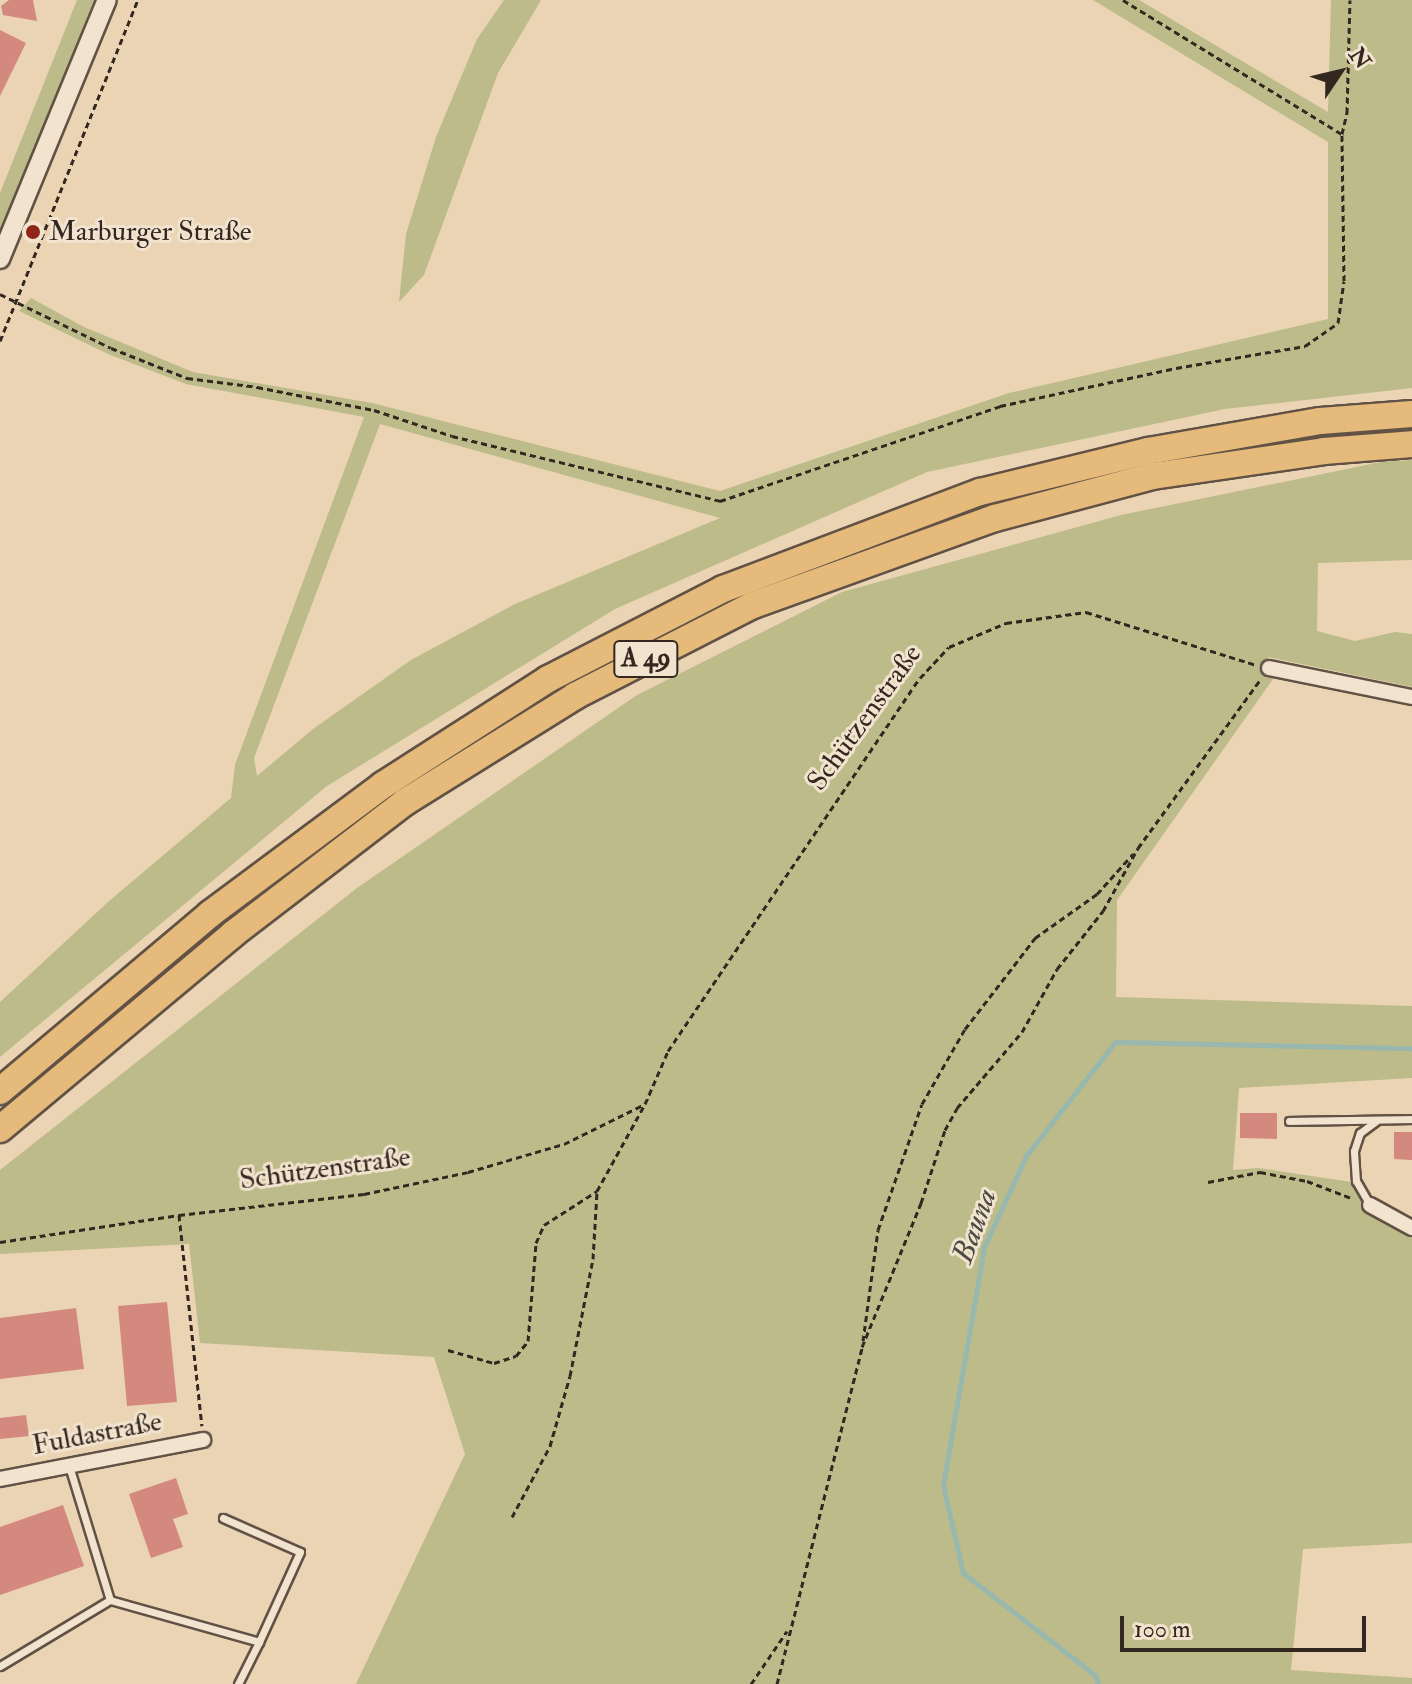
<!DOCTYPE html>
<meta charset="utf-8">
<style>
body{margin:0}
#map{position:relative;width:1412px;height:1684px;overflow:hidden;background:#ead4b4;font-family:"IM FELL Double Pica",serif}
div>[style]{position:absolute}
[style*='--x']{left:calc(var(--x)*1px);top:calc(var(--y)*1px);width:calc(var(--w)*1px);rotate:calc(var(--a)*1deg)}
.green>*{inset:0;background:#bcbb89}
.stream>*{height:5px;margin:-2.5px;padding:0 2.5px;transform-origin:2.5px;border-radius:2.5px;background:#98b8af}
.building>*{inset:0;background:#d3897e}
.path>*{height:3px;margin-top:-1.5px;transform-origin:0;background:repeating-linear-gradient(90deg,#332720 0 6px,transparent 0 10px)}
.roads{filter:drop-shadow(2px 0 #615245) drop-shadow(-2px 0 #615245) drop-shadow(0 2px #615245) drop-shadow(0 -2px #615245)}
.service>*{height:7px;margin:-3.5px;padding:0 3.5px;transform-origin:3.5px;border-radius:3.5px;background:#f1e3ce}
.minor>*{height:14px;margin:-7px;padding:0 7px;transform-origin:7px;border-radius:7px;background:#f1e3ce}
.tertiary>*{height:18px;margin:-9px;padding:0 9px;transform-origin:9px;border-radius:9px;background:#f1e3ce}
.motorway>*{height:26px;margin:-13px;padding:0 13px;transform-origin:13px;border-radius:13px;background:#e5ba7a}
.dots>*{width:22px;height:22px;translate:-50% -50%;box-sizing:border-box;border:4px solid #f1e3ce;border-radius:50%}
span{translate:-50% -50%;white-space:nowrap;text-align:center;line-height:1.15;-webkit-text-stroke:6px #f1e3ce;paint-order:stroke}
.shield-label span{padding:2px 6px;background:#f1e3ce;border:2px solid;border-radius:6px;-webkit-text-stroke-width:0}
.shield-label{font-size:26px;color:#332720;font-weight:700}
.poi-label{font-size:28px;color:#332720}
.left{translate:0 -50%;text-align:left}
.street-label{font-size:28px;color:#332720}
.water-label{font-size:30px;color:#4c4b44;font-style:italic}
.north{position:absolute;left:1300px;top:32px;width:80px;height:80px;-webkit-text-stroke:6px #f1e3ce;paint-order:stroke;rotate:55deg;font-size:22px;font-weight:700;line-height:32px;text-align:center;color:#332720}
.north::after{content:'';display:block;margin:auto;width:28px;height:36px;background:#332720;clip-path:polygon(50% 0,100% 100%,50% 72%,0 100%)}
.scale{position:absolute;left:1120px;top:1616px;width:246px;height:36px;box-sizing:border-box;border:4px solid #332720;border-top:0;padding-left:10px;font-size:24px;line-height:28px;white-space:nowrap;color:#332720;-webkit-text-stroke:6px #f1e3ce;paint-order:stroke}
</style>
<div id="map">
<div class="green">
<i style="clip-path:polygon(77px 0,94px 0,0 232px,0 193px)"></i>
<i style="clip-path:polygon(504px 0,541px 0,498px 73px,424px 275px,399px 302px,406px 234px,436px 137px,477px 39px)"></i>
<i style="clip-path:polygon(evenodd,1093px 0,1139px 0,1328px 112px,1331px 0,1412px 0,1412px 388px,1225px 409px,927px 472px,615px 609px,327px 786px,0 1057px,0 1002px,108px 902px,231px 798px,235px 765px,364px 417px,186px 384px,108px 354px,19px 311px,31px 298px,84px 327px,193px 372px,372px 403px,720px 491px,1009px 393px,1328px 319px,1328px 142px,1093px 0,380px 424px,720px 518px,515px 604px,411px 660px,313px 729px,257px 776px,254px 758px,380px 424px)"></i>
<i style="clip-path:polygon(1412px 460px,1412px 560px,1318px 563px,1317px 631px,1355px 641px,1395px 632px,1412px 634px,1412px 687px,1268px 657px,1273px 679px,1117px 900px,1116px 997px,1412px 1006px,1412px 1078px,1239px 1088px,1233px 1170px,1258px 1168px,1351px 1182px,1360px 1197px,1412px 1224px,1412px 1543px,1303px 1549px,1291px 1670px,1412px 1678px,1412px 1684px,356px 1684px,465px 1454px,434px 1357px,200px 1343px,189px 1244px,0 1254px,0 1170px,357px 888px,637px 695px,842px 592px,1121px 515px,1381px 462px)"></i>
</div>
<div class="stream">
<i style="--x:1098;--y:1684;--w:9;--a:-108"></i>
<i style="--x:1095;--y:1675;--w:167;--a:-142.3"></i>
<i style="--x:963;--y:1573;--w:90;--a:-102.8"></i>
<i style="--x:943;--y:1485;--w:242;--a:-80.2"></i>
<i style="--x:984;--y:1247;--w:100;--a:-65.2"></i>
<i style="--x:1026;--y:1156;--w:145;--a:-52"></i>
<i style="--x:1115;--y:1042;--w:297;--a:1.2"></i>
</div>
<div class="building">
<i style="clip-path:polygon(9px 0,33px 0,37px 21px,3px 15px,1px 6px)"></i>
<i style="clip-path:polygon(0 30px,26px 43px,0 96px)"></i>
<i style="clip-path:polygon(1240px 1113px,1277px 1113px,1277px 1139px,1240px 1138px)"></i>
<i style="clip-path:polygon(1394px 1132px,1412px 1132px,1412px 1160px,1394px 1159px)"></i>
<i style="clip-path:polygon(167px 1302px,177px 1402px,127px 1406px,118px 1306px)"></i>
<i style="clip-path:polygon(76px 1308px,84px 1369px,0 1379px,0 1318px)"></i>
<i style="clip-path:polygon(26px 1415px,29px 1436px,0 1439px,0 1418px)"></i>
<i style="clip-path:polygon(176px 1478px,188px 1514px,173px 1519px,183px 1547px,151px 1558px,129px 1494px)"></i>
<i style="clip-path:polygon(63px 1505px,84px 1566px,0 1595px,0 1527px)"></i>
</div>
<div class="path">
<i style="--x:1123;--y:0;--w:257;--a:31.5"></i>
<i style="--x:0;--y:294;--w:123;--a:25.9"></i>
<i style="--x:111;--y:348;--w:82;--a:21.5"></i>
<i style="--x:187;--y:378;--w:71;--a:7.3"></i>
<i style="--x:257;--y:387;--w:119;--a:11.1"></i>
<i style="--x:374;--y:410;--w:82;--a:18.4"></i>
<i style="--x:452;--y:436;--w:276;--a:13.6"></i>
<i style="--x:720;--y:501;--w:296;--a:-18.7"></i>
<i style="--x:1000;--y:406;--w:180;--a:-12.2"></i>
<i style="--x:1176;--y:368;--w:131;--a:-9.7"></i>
<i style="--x:1305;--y:346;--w:40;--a:-34.9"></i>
<i style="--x:1338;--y:323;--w:42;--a:-81.9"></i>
<i style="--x:1344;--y:281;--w:147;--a:-90.8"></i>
<i style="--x:1342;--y:134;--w:22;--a:-77"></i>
<i style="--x:1347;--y:113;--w:113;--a:-88.5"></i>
<i style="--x:0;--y:341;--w:368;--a:-68"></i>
<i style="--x:1208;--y:1182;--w:53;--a:-10.9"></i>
<i style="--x:1260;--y:1172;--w:48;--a:10.8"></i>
<i style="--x:1307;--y:1181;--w:47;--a:21.1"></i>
<i style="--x:179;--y:1215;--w:212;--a:83.8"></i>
<i style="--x:0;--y:1242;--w:181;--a:-8.6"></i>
<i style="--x:179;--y:1215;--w:186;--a:-6.5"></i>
<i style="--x:364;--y:1194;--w:106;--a:-11.9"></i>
<i style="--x:468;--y:1172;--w:100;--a:-16.3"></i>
<i style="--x:564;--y:1144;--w:90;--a:-26.3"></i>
<i style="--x:863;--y:1341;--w:112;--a:-82.3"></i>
<i style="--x:878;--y:1230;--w:133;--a:-70.8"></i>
<i style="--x:922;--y:1104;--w:86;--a:-60.2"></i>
<i style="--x:965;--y:1029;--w:115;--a:-52.4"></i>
<i style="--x:1035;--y:938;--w:76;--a:-35.4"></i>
<i style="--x:1097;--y:894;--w:54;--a:-48"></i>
<i style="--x:862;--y:1347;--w:156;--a:-67.7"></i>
<i style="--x:921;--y:1203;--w:77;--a:-71.8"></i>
<i style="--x:945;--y:1130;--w:25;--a:-61"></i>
<i style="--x:957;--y:1108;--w:100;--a:-49.5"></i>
<i style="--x:1022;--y:1032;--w:72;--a:-60.9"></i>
<i style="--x:1057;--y:969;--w:74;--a:-51.6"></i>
<i style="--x:1103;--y:911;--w:72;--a:-60.9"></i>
<i style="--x:1138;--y:848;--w:209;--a:-54"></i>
<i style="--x:448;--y:1350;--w:48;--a:15.8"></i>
<i style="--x:494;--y:1363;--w:23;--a:-18"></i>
<i style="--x:516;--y:1356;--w:19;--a:-51"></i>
<i style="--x:528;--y:1341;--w:98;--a:-85.3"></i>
<i style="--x:536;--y:1243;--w:20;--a:-66"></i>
<i style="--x:544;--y:1225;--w:63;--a:-32.7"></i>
<i style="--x:512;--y:1517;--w:81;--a:-61.8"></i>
<i style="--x:550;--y:1446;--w:73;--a:-74.1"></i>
<i style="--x:570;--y:1376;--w:119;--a:-78.9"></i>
<i style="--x:593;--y:1259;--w:68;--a:-86.6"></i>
<i style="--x:597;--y:1191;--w:99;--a:-61.1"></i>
<i style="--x:645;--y:1104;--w:58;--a:-66.5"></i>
<i style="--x:668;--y:1051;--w:450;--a:-56"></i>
<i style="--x:920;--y:678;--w:42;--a:-46.9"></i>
<i style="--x:949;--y:647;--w:62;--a:-22.8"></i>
<i style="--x:1006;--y:623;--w:81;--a:-7.8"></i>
<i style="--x:1086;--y:612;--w:178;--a:17.3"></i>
<i style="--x:751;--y:1684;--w:64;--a:-55.8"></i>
<i style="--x:777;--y:1684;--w:347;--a:-75.8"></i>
</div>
<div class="roads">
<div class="service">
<i style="--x:1289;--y:1121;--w:123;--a:-0.9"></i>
<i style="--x:1370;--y:1205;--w:28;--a:-120"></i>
<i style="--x:1356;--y:1181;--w:30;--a:-94"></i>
<i style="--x:1354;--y:1151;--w:19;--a:-72"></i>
<i style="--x:1360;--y:1133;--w:21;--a:-37"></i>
<i style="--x:223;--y:1518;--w:84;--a:23.8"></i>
<i style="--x:300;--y:1552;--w:99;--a:114.5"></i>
<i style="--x:110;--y:1600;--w:155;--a:15.7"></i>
<i style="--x:259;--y:1642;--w:47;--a:116.6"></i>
<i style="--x:0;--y:1666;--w:128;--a:-31"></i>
<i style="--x:110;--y:1600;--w:140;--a:-107"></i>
</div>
<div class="minor">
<i style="--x:1269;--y:668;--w:146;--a:11.5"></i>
<i style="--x:1370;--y:1205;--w:48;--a:28.7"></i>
<i style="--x:0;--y:1479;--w:207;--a:-10.9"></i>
</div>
<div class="tertiary">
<i style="--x:0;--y:259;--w:280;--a:-67.6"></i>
</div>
<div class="motorway">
<i style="--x:0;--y:1091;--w:275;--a:-40.1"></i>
<i style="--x:210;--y:914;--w:216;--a:-36.7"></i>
<i style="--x:383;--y:785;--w:196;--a:-32.7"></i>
<i style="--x:548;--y:679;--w:197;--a:-27.2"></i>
<i style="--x:723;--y:589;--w:275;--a:-20.7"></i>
<i style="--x:980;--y:492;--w:173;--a:-13.7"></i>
<i style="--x:1148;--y:451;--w:175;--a:-9.9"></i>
<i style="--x:1320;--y:421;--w:92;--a:-4.4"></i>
<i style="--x:0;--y:1129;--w:304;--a:-39.9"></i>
<i style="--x:233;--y:934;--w:217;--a:-37.5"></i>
<i style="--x:405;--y:802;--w:200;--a:-31.9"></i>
<i style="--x:575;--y:696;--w:200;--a:-27.1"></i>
<i style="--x:753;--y:605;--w:257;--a:-19.8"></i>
<i style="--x:995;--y:518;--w:163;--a:-14.9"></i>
<i style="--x:1153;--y:476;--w:173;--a:-8.3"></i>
<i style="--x:1324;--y:451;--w:88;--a:-4.5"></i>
</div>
</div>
<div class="dots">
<i style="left:33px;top:232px;background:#8f2418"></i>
</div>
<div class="shield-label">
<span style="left:646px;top:659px">A 49</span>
</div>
<div class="poi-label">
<span class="left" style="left:49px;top:232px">Marburger Straße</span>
</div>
<div class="street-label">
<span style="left:865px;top:718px;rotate:-54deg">Schützenstraße</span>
<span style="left:325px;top:1169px;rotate:-8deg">Schützenstraße</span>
<span style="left:97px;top:1434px;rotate:-11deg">Fuldastraße</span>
</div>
<div class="water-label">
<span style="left:975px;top:1226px;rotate:-70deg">Bauna</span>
</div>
<div class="north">N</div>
<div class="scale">100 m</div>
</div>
